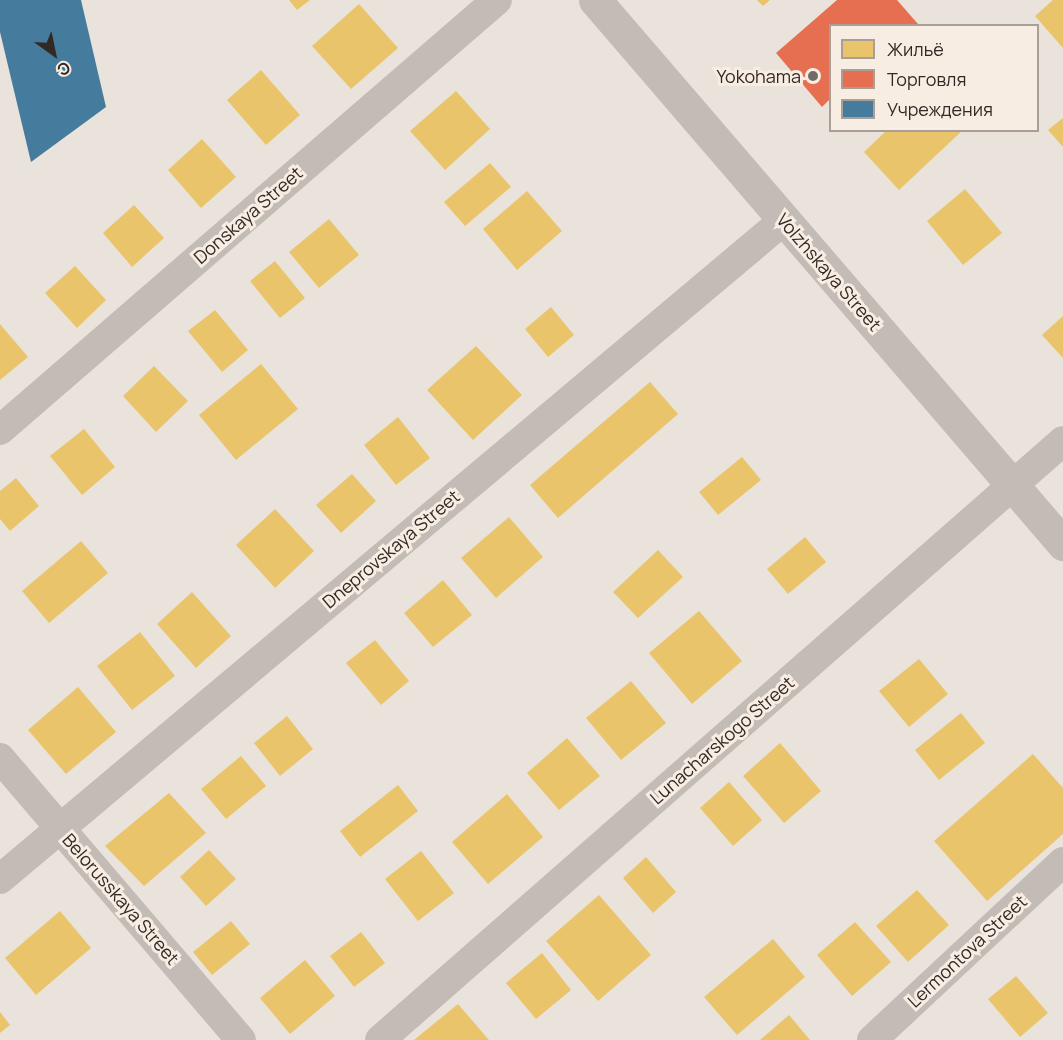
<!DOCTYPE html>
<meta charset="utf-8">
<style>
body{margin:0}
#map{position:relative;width:1063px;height:1040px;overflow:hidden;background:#eae3dc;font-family:Manrope,sans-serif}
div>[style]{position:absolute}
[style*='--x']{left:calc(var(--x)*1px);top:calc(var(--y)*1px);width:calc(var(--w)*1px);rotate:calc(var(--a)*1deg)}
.homes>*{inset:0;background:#e9c46a}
.shops>*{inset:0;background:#e76f51}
.public>*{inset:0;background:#457b9d}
.minor>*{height:30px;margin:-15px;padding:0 15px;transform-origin:15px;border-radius:15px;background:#c2bbb6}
.tertiary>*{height:33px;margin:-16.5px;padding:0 16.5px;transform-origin:16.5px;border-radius:16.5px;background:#c2bbb6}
.dots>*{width:16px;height:16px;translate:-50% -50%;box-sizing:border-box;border:3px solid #f8ede2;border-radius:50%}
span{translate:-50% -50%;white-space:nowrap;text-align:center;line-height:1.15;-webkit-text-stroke:6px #f8ede2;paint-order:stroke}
.poi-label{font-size:18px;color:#322925}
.right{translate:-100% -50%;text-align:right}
.street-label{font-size:18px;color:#322925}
.legend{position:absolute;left:829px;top:24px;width:210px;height:108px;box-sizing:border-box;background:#f8ede2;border:2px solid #a99f96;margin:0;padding:8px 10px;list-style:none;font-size:18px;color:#322925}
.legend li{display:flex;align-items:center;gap:12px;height:30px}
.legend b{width:30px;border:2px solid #a99f96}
.north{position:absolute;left:24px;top:24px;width:60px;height:60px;-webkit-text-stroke:4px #f8ede2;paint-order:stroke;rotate:147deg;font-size:16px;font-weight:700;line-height:24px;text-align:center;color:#322925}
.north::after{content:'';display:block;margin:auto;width:21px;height:27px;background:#322925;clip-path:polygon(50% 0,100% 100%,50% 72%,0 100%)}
</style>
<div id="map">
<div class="homes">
<i style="clip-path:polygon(289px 0,310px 0,297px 10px)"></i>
<i style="clip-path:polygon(757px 0,770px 0,763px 6px)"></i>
<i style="clip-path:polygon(1053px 0,1063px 0,1063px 48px,1035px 16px)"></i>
<i style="clip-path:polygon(359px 4px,398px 48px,351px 89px,312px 46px)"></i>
<i style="clip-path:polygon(261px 70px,300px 115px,266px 145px,227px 100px)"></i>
<i style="clip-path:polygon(456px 91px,490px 129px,445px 170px,410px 131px)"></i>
<i style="clip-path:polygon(1063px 118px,1063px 147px,1048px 130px)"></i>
<i style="clip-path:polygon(887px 130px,963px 130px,899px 190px,864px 152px)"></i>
<i style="clip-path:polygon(202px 139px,236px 177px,201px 208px,168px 170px)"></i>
<i style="clip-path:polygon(490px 163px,511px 187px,465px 226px,444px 202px)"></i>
<i style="clip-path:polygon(965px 189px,1002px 233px,963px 265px,927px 221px)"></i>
<i style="clip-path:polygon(527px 191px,562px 231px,517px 270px,483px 229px)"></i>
<i style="clip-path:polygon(134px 205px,164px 238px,132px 267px,103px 233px)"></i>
<i style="clip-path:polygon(329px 219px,359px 255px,319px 288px,289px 252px)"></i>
<i style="clip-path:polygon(275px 261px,305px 298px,280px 318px,250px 281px)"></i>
<i style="clip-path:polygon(75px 266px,106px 300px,77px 328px,45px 293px)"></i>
<i style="clip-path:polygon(551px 307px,574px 335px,548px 357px,525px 329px)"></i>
<i style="clip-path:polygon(215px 310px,248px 350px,222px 372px,188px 331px)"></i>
<i style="clip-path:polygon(1063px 316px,1063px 358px,1042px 335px)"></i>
<i style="clip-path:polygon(0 324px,28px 357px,0 380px)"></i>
<i style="clip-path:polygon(476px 346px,522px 395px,473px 440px,427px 390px)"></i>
<i style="clip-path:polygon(261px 364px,298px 409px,236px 460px,199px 415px)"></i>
<i style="clip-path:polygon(154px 366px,188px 401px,156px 432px,123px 396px)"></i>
<i style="clip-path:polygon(650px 382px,678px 414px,558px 518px,530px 485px)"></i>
<i style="clip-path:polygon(398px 417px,430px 458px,396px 485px,364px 445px)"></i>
<i style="clip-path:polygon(84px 429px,115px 467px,82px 495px,50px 456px)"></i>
<i style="clip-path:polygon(742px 457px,761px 480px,718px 515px,699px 492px)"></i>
<i style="clip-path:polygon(352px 474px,376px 501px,341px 533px,316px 505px)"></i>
<i style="clip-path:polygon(16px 478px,39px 506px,10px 531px,0 519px,0 491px)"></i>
<i style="clip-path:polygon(275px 509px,314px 551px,275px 588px,236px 545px)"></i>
<i style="clip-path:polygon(509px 517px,543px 557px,496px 598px,461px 558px)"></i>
<i style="clip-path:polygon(805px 537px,826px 562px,788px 594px,767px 569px)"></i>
<i style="clip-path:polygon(81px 541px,108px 573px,49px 623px,22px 591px)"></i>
<i style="clip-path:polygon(658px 550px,683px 577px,638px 618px,613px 592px)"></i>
<i style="clip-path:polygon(443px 580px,472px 615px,433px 647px,404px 613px)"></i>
<i style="clip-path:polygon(192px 592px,231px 636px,196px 668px,157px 624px)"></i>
<i style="clip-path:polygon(699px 611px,742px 661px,692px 704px,649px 653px)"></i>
<i style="clip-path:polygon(140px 632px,175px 676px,132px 710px,97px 666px)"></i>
<i style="clip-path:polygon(375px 640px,409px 681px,381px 705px,346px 663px)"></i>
<i style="clip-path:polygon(919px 659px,948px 694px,909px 727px,879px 691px)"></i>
<i style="clip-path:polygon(631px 681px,666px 723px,621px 760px,586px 718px)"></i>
<i style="clip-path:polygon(78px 687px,116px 732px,66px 774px,28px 730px)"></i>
<i style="clip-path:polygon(961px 713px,985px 743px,939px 780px,915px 750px)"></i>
<i style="clip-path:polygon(287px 716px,313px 749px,280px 776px,254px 743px)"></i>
<i style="clip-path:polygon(567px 738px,600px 776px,559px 810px,527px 773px)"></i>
<i style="clip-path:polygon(780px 743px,821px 791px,784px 823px,743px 776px)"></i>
<i style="clip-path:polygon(1033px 754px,1063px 788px,1063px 834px,987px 901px,934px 841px)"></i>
<i style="clip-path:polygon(241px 756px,266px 786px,226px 819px,201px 789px)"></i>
<i style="clip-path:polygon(729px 782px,762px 820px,733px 846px,700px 808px)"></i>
<i style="clip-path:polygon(398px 785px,418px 811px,360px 857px,340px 831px)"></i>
<i style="clip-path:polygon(169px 793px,206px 833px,144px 886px,105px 846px)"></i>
<i style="clip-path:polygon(507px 794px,543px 837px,488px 884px,452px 842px)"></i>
<i style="clip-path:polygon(209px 850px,236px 879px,206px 906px,180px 877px)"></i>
<i style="clip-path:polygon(421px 851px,454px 893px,418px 921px,385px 879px)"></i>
<i style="clip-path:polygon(646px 857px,676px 892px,653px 913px,623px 878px)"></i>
<i style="clip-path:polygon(917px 890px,949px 925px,908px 962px,876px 926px)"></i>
<i style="clip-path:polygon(599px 895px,651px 955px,598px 1001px,546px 941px)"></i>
<i style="clip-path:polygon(60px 911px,91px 948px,36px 995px,5px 958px)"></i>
<i style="clip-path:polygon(231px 921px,250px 944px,212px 975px,193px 952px)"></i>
<i style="clip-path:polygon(855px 922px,891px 962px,852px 996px,817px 955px)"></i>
<i style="clip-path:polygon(361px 932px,385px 963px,354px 987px,330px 956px)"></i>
<i style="clip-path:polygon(773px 939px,805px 977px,737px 1035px,704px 997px)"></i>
<i style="clip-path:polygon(542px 953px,571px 990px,536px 1019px,506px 983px)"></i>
<i style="clip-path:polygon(305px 960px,335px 996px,290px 1034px,260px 998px)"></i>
<i style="clip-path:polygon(1016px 976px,1048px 1013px,1020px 1037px,988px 999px)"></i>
<i style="clip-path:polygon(458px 1004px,489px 1040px,414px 1040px)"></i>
<i style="clip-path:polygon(0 1012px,10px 1025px,0 1033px)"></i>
<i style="clip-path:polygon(789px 1015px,810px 1040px,760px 1040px)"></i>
</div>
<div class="shops">
<i style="clip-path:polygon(837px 0,897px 0,918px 24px,830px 26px,830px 99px,822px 107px,776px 53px)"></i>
</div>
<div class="public">
<i style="clip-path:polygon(0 0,81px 0,106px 107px,31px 162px,0 32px)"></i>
</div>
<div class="minor">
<i style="--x:0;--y:430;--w:657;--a:-40.87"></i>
<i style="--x:0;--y:758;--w:371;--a:49.5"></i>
<i style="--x:0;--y:879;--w:1024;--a:-40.05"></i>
<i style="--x:380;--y:1040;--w:908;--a:-41.25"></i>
<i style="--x:872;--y:1040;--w:261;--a:-43"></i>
</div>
<div class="tertiary">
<i style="--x:595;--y:0;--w:718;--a:49.29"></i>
</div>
<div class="dots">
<i style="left:813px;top:76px;background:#726a65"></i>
</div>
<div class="poi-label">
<span class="right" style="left:801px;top:76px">Yokohama</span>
</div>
<div class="street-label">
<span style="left:248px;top:215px;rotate:-41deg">Donskaya Street</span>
<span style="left:829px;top:272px;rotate:49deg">Volzhskaya Street</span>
<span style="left:391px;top:549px;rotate:-40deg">Dneprovskaya Street</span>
<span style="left:722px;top:740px;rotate:-41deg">Lunacharskogo Street</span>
<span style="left:121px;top:899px;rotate:49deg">Belorusskaya Street</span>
<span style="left:967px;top:951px;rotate:-43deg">Lermontova Street</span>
</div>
<ul class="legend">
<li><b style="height:16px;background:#e9c46a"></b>Жильё</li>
<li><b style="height:16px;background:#e76f51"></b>Торговля</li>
<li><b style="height:16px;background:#457b9d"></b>Учреждения</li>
</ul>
<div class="north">С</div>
</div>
